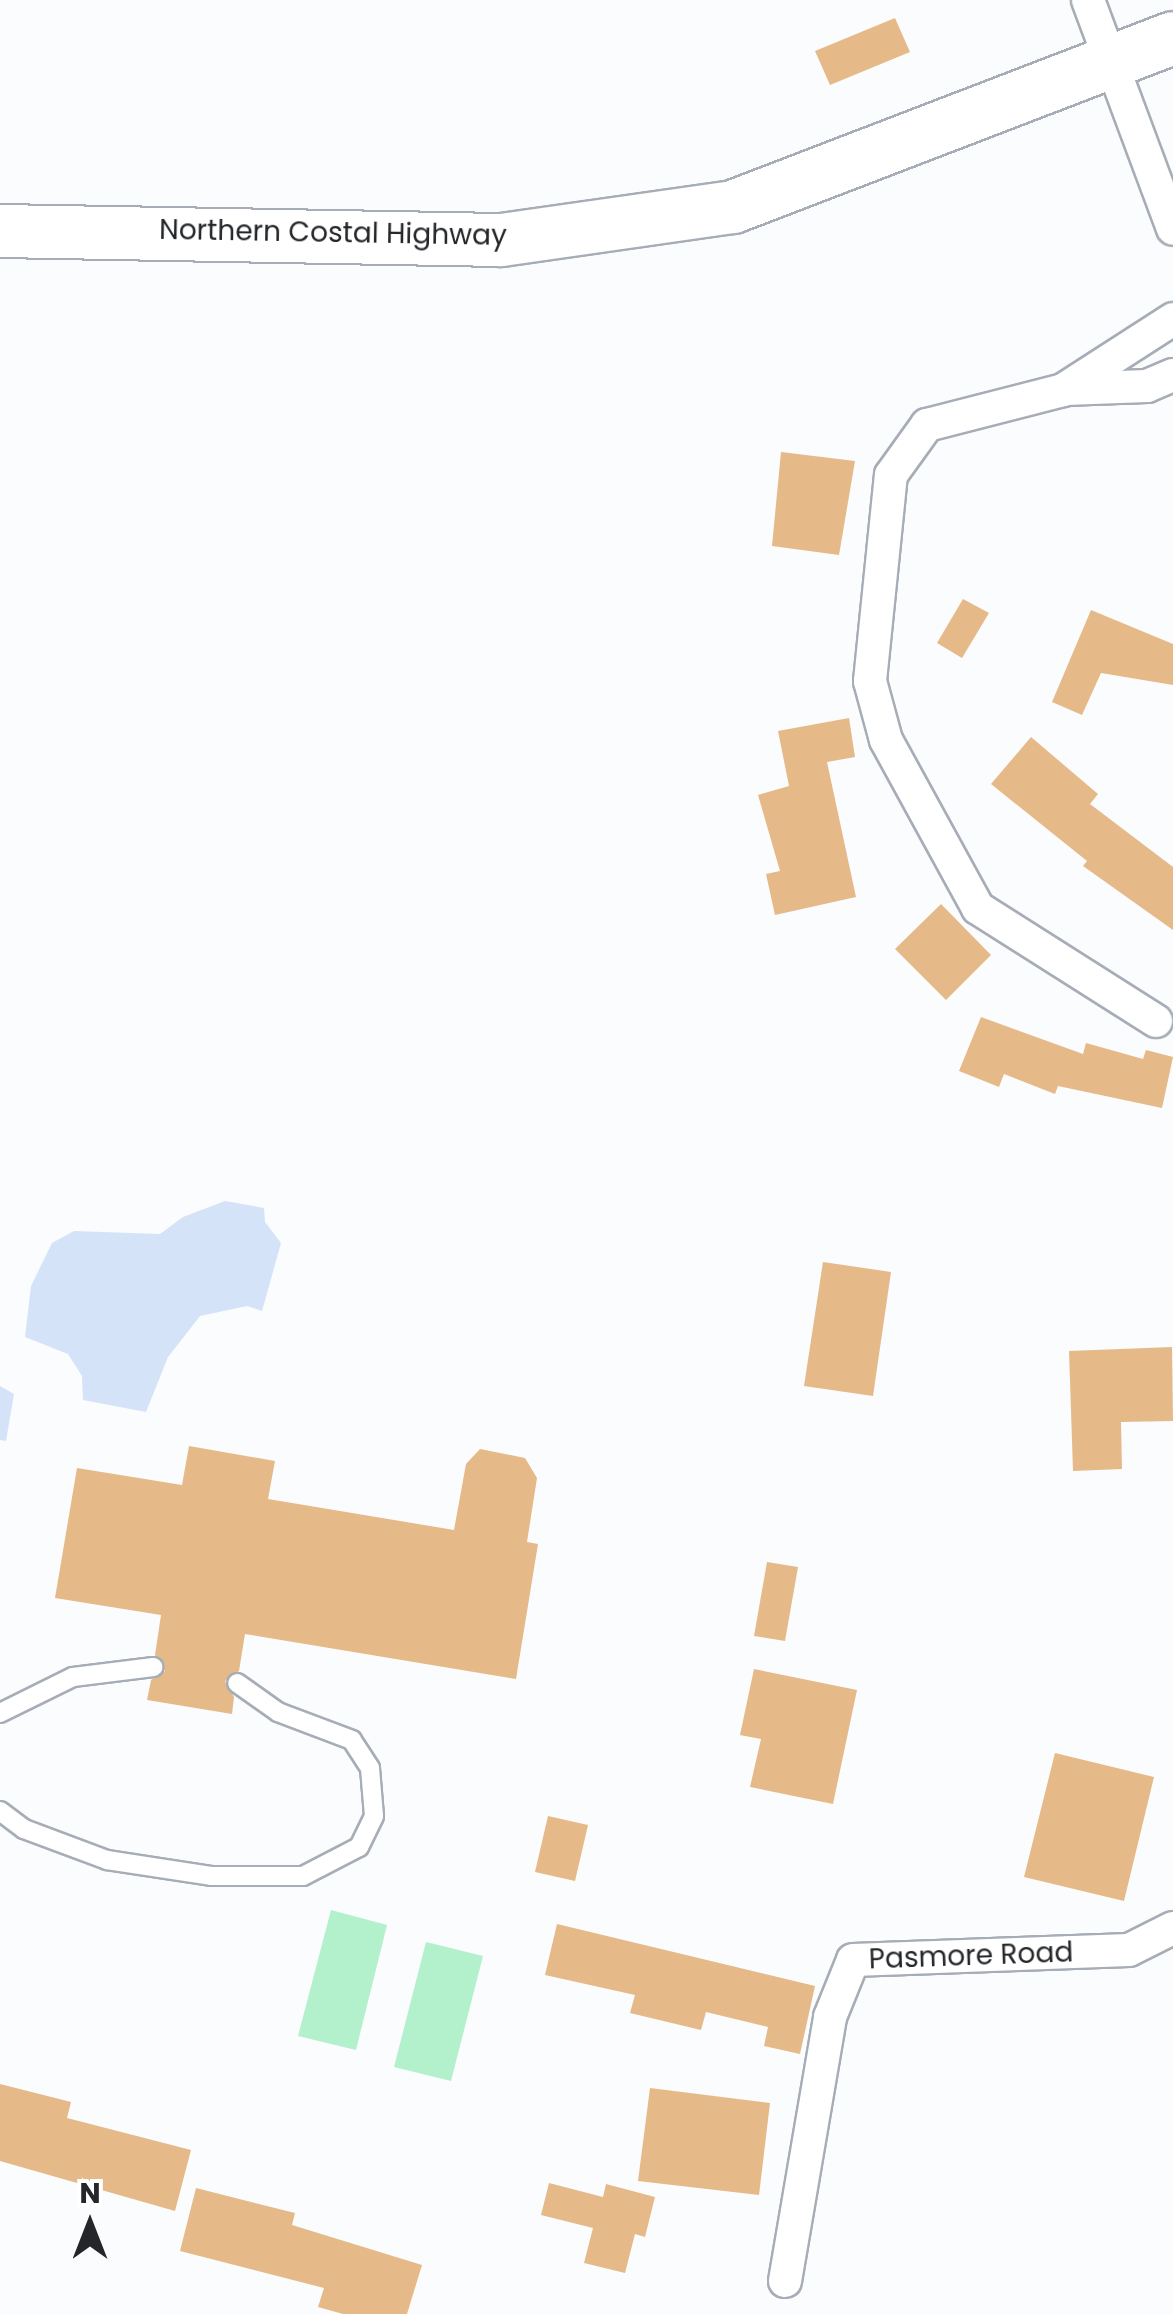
<!DOCTYPE html>
<style>
body{margin:0}
#map{position:relative;width:1173px;height:2314px;overflow:hidden;background:#fafcfd;font-family:Poppins,sans-serif}
div>[style]{position:absolute}
[style*='--x']{left:calc(var(--x)*1px);top:calc(var(--y)*1px);width:calc(var(--w)*1px);rotate:calc(var(--a)*1deg)}
.green>*{inset:0;background:#b2f1cc}
.water>*{inset:0;background:#d5e3f8}
.building>*{inset:0;background:#e6b988}
.roads{filter:drop-shadow(2px 0 #a7adb6) drop-shadow(-2px 0 #a7adb6) drop-shadow(0 2px #a7adb6) drop-shadow(0 -2px #a7adb6)}
.lane>*{height:18px;margin:-9px;padding:0 9px;transform-origin:9px;border-radius:9px;background:#fff}
.street>*{height:32px;margin:-16px;padding:0 16px;transform-origin:16px;border-radius:16px;background:#fff}
.primary>*{height:52px;margin:-26px;padding:0 26px;transform-origin:26px;border-radius:26px;background:#fff}
span{translate:-50% -50%;white-space:nowrap;text-align:center;line-height:1.15;-webkit-text-stroke:8px #fff;paint-order:stroke}
.street-label{font-size:28px;color:#242629}
.north{position:absolute;left:40px;top:2174px;width:100px;height:100px;-webkit-text-stroke:8px #fff;paint-order:stroke;rotate:0deg;font-size:28px;font-weight:700;line-height:40px;text-align:center;color:#242629}
.north::after{content:'';display:block;margin:auto;width:35px;height:45px;background:#242629;clip-path:polygon(50% 0,100% 100%,50% 72%,0 100%)}
</style>
<div id="map">
<div class="green">
<i style="clip-path:polygon(331px 1910px,387px 1925px,356px 2050px,298px 2036px)"></i>
<i style="clip-path:polygon(426px 1942px,483px 1956px,451px 2081px,394px 2067px)"></i>
</div>
<div class="water">
<i style="clip-path:polygon(225px 1201px,264px 1208px,265px 1222px,281px 1243px,262px 1311px,247px 1306px,200px 1316px,168px 1357px,146px 1412px,83px 1400px,82px 1376px,68px 1354px,25px 1337px,31px 1286px,52px 1243px,74px 1231px,160px 1234px,183px 1217px)"></i>
<i style="clip-path:polygon(0 1386px,14px 1394px,6px 1441px,0 1440px)"></i>
</div>
<div class="building">
<i style="clip-path:polygon(895px 18px,910px 52px,830px 85px,815px 51px)"></i>
<i style="clip-path:polygon(781px 452px,855px 461px,839px 555px,772px 546px)"></i>
<i style="clip-path:polygon(963px 599px,989px 613px,962px 658px,937px 643px)"></i>
<i style="clip-path:polygon(1091px 610px,1173px 644px,1173px 685px,1101px 673px,1082px 715px,1052px 702px)"></i>
<i style="clip-path:polygon(849px 718px,855px 757px,827px 762px,856px 897px,775px 915px,766px 874px,780px 871px,758px 795px,789px 786px,778px 731px)"></i>
<i style="clip-path:polygon(1031px 737px,1098px 794px,1090px 804px,1173px 867px,1173px 930px,1083px 866px,1087px 861px,991px 784px)"></i>
<i style="clip-path:polygon(941px 904px,991px 955px,946px 1000px,895px 949px)"></i>
<i style="clip-path:polygon(981px 1017px,1083px 1054px,1086px 1043px,1143px 1059px,1146px 1050px,1173px 1057px,1162px 1108px,1058px 1086px,1055px 1094px,1004px 1074px,999px 1087px,959px 1071px)"></i>
<i style="clip-path:polygon(823px 1262px,891px 1272px,873px 1396px,804px 1386px)"></i>
<i style="clip-path:polygon(1172px 1347px,1173px 1421px,1121px 1422px,1122px 1469px,1073px 1471px,1069px 1351px)"></i>
<i style="clip-path:polygon(189px 1446px,275px 1461px,268px 1499px,454px 1530px,466px 1464px,480px 1449px,525px 1458px,537px 1478px,527px 1542px,538px 1544px,516px 1679px,245px 1634px,239px 1671px,225px 1681px,234px 1697px,232px 1714px,147px 1700px,151px 1680px,165px 1671px,155px 1655px,161px 1615px,55px 1598px,77px 1468px,182px 1485px)"></i>
<i style="clip-path:polygon(767px 1562px,798px 1567px,785px 1641px,754px 1636px)"></i>
<i style="clip-path:polygon(754px 1669px,857px 1690px,833px 1804px,750px 1787px,761px 1739px,740px 1735px)"></i>
<i style="clip-path:polygon(1055px 1753px,1154px 1777px,1124px 1901px,1024px 1877px)"></i>
<i style="clip-path:polygon(548px 1816px,588px 1825px,575px 1881px,535px 1872px)"></i>
<i style="clip-path:polygon(557px 1924px,815px 1986px,800px 2054px,764px 2046px,768px 2027px,706px 2012px,701px 2030px,630px 2013px,635px 1995px,545px 1975px)"></i>
<i style="clip-path:polygon(0 2084px,71px 2102px,67px 2118px,191px 2150px,175px 2211px,0 2161px)"></i>
<i style="clip-path:polygon(650px 2088px,770px 2103px,759px 2195px,638px 2181px)"></i>
<i style="clip-path:polygon(549px 2183px,603px 2197px,606px 2184px,655px 2197px,645px 2237px,635px 2234px,625px 2273px,584px 2263px,593px 2228px,541px 2215px)"></i>
<i style="clip-path:polygon(196px 2188px,295px 2213px,292px 2225px,422px 2265px,407px 2314px,343px 2314px,318px 2307px,324px 2288px,180px 2251px)"></i>
</div>
<div class="roads">
<div class="lane">
<i style="--x:0;--y:1713;--w:81;--a:-26.3"></i>
<i style="--x:73;--y:1677;--w:81;--a:-7.1"></i>
<i style="--x:0;--y:1811;--w:30;--a:37"></i>
<i style="--x:24;--y:1829;--w:89;--a:20.5"></i>
<i style="--x:107;--y:1860;--w:105;--a:8.7"></i>
<i style="--x:211;--y:1876;--w:92;--a:0"></i>
<i style="--x:303;--y:1876;--w:63;--a:-27.4"></i>
<i style="--x:359;--y:1847;--w:34;--a:-64"></i>
<i style="--x:374;--y:1816;--w:48;--a:-94.8"></i>
<i style="--x:370;--y:1768;--w:33;--a:-123"></i>
<i style="--x:352;--y:1740;--w:79;--a:-159.3"></i>
<i style="--x:278;--y:1712;--w:50;--a:-144.7"></i>
</div>
<div class="street">
<i style="--x:1088;--y:0;--w:244;--a:69.6"></i>
<i style="--x:1065;--y:389;--w:82;--a:-2.1"></i>
<i style="--x:1147;--y:386;--w:28;--a:-23"></i>
<i style="--x:1156;--y:1021;--w:211;--a:-147.6"></i>
<i style="--x:978;--y:908;--w:192;--a:-118.7"></i>
<i style="--x:886;--y:740;--w:61;--a:-105.2"></i>
<i style="--x:870;--y:681;--w:207;--a:-84.2"></i>
<i style="--x:891;--y:475;--w:62;--a:-54.2"></i>
<i style="--x:927;--y:425;--w:140;--a:-14.4"></i>
<i style="--x:1063;--y:390;--w:131;--a:-32.8"></i>
<i style="--x:785;--y:2281;--w:268;--a:-80.3"></i>
<i style="--x:830;--y:2017;--w:61;--a:-68"></i>
<i style="--x:853;--y:1960;--w:276;--a:-2.1"></i>
<i style="--x:1129;--y:1950;--w:49;--a:-26.6"></i>
</div>
<div class="primary">
<i style="--x:0;--y:231;--w:501;--a:1.03"></i>
<i style="--x:501;--y:240;--w:234;--a:-8.1"></i>
<i style="--x:733;--y:207;--w:471;--a:-21"></i>
</div>
</div>
<div class="street-label">
<span style="left:333px;top:233px;rotate:1deg">Northern Costal Highway</span>
<span style="left:971px;top:1956px;rotate:-2deg">Pasmore Road</span>
</div>
<div class="north">N</div>
</div>
